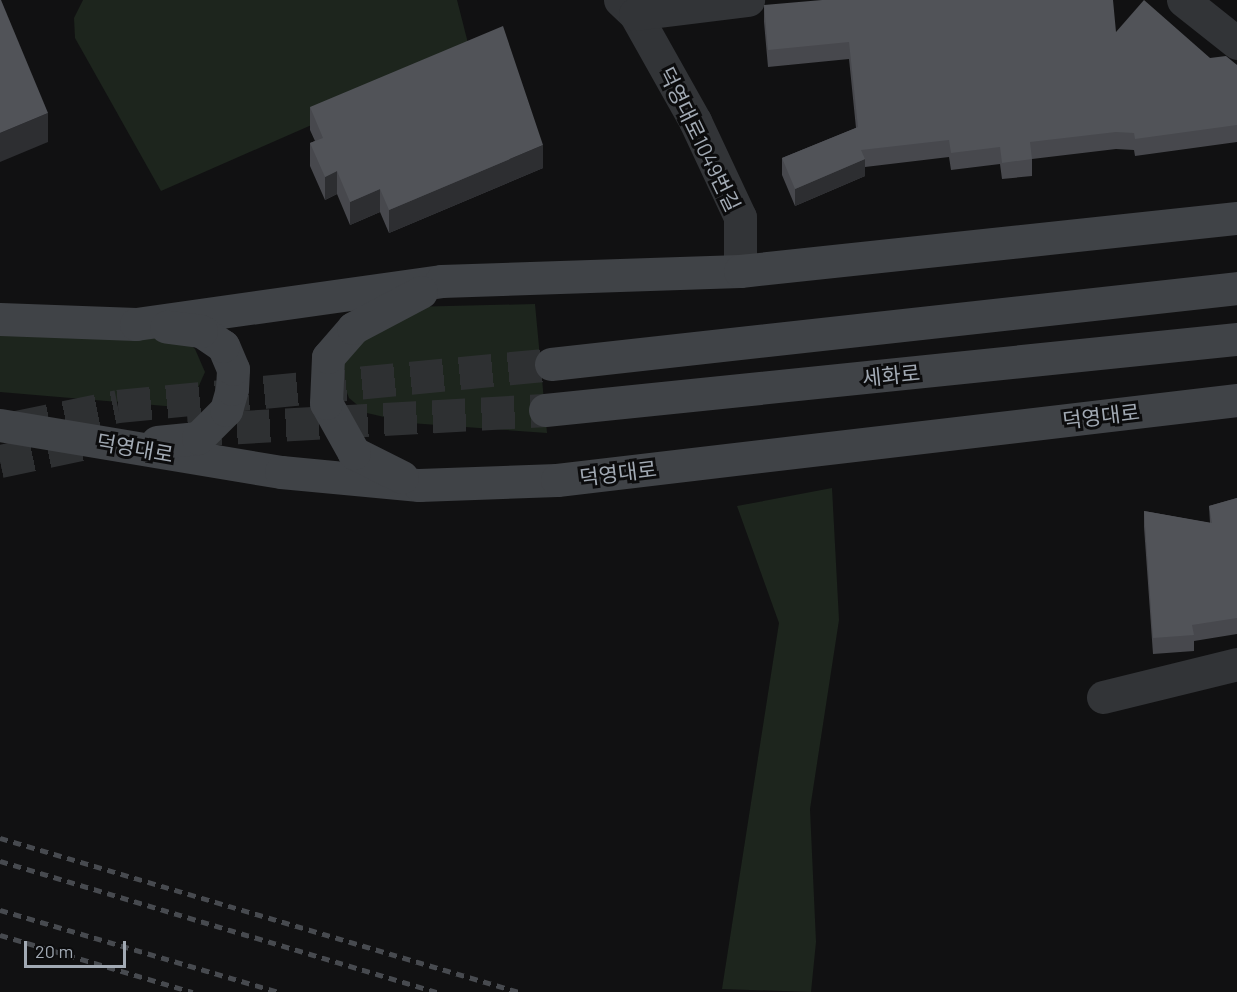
<!DOCTYPE html>
<meta charset="utf-8">
<style>
body{margin:0}
#map{position:relative;width:1237px;height:992px;overflow:hidden;background:#111112;font-family:Barlow,"Noto Sans KR",sans-serif}
div>[style]{position:absolute}
[style*='--x']{left:calc(var(--x)*1px);top:calc(var(--y)*1px);width:calc(var(--w)*1px);rotate:calc(var(--a)*1deg)}
.green>*{inset:0;background:#1d251d}
.secondary-tunnel>*{height:33px;margin-top:-16.5px;transform-origin:0;background:repeating-linear-gradient(90deg,#2e3032 0 33px,transparent 0 49px)}
.street>*{height:33px;margin:-16.5px;padding:0 16.5px;transform-origin:16.5px;border-radius:16.5px;background:#323437}
.secondary>*{height:33px;margin:-16.5px;padding:0 16.5px;transform-origin:16.5px;border-radius:16.5px;background:#404347}
.rail>*{height:4.5px;margin-top:-2.25px;transform-origin:0;background:repeating-linear-gradient(90deg,#474a4f 0 8px,transparent 0 14px)}
.wall>*{inset:0;background:#47484d}
.shaded-wall>*{inset:0;background:#2d2e31}
.building>*{inset:0;background:#515358}
span{translate:-50% -50%;white-space:nowrap;text-align:center;line-height:1.15;-webkit-text-stroke:6px #0c0c0d;paint-order:stroke}
.street-label{font-size:21px;color:#a2aab4}
.scale{position:absolute;left:24px;top:941px;width:102px;height:27px;box-sizing:border-box;border:3px solid #a2aab4;border-top:0;padding-left:8px;font-size:18px;line-height:21px;white-space:nowrap;color:#a2aab4;-webkit-text-stroke:4px #0c0c0d;paint-order:stroke}
</style>
<div id="map">
<div class="green">
<i style="clip-path:polygon(83px 0,457px 0,471px 55px,161px 191px,75px 38px,74px 18px)"></i>
<i style="clip-path:polygon(535px 304px,547px 433px,410px 423px,367px 413px,349px 398px,341px 377px,344px 361px,357px 341px,407px 307px)"></i>
<i style="clip-path:polygon(0 335px,178px 335px,195px 349px,205px 372px,189px 408px,0 392px)"></i>
<i style="clip-path:polygon(832px 488px,839px 620px,810px 809px,816px 942px,811px 992px,722px 989px,779px 623px,737px 506px)"></i>
</div>
<div class="secondary-tunnel">
<i style="--x:17;--y:427;--w:103;--a:-11.7"></i>
<i style="--x:118;--y:406;--w:435;--a:-5.5"></i>
<i style="--x:188;--y:430;--w:358;--a:-3.2"></i>
<i style="--x:0;--y:461;--w:97;--a:-11.9"></i>
</div>
<div class="street">
<i style="--x:620;--y:0;--w:21;--a:43"></i>
<i style="--x:635;--y:14;--w:123;--a:60.7"></i>
<i style="--x:695;--y:121;--w:106;--a:64.9"></i>
<i style="--x:740;--y:217;--w:54;--a:90"></i>
<i style="--x:1183;--y:0;--w:69;--a:38.5"></i>
<i style="--x:635;--y:14;--w:114;--a:-7.1"></i>
<i style="--x:1103;--y:697;--w:138;--a:-13.8"></i>
</div>
<div class="secondary">
<i style="--x:0;--y:319;--w:136;--a:2.1"></i>
<i style="--x:136;--y:324;--w:308;--a:-8"></i>
<i style="--x:441;--y:281;--w:299;--a:-1.9"></i>
<i style="--x:740;--y:271;--w:500;--a:-6.1"></i>
<i style="--x:551;--y:364;--w:690;--a:-6.32"></i>
<i style="--x:545;--y:410;--w:696;--a:-5.86"></i>
<i style="--x:0;--y:425;--w:285;--a:9.5"></i>
<i style="--x:281;--y:472;--w:139;--a:5.4"></i>
<i style="--x:419;--y:485;--w:138;--a:-2.1"></i>
<i style="--x:557;--y:480;--w:685;--a:-6.71"></i>
<i style="--x:157;--y:442;--w:41;--a:-5.6"></i>
<i style="--x:198;--y:438;--w:40;--a:-45"></i>
<i style="--x:226;--y:410;--w:22;--a:-74"></i>
<i style="--x:232;--y:389;--w:20;--a:-87"></i>
<i style="--x:233;--y:369;--w:25;--a:-113"></i>
<i style="--x:223;--y:346;--w:27;--a:-146"></i>
<i style="--x:201;--y:331;--w:35;--a:-173"></i>
<i style="--x:402;--y:477;--w:54;--a:-153.4"></i>
<i style="--x:354;--y:453;--w:57;--a:-119.2"></i>
<i style="--x:326;--y:403;--w:46;--a:-87.5"></i>
<i style="--x:328;--y:357;--w:38;--a:-49"></i>
<i style="--x:353;--y:328;--w:77;--a:-27.9"></i>
</div>
<div class="rail">
<i style="--x:0;--y:838;--w:541;--a:16.53"></i>
<i style="--x:0;--y:861;--w:457;--a:16.7"></i>
<i style="--x:0;--y:910;--w:291;--a:16.4"></i>
<i style="--x:0;--y:935;--w:201;--a:16.5"></i>
</div>
<div class="wall">
<i style="clip-path:polygon(764px 5px,1116px 32px,1210px 58px,1237px 65px,1237px 142px,1135px 156px,1134px 150px,1116px 149px,1032px 159px,1032px 176px,1002px 179px,1000px 164px,951px 170px,949px 157px,865px 167px,865px 176px,795px 206px,782px 175px,782px 158px,856px 128px,849px 59px,768px 67px,764px 22px)"></i>
<i style="clip-path:polygon(310px 107px,543px 168px,389px 233px,380px 212px,350px 225px,337px 194px,325px 200px,310px 166px,310px 143px,315px 141px,310px 130px)"></i>
<i style="clip-path:polygon(1237px 498px,1237px 634px,1194px 641px,1194px 651px,1153px 654px,1144px 527px,1144px 511px,1210px 523px,1209px 506px)"></i>
</div>
<div class="shaded-wall">
<i style="clip-path:polygon(48px 113px,48px 142px,0 162px,0 133px)"></i>
<i style="clip-path:polygon(543px 145px,543px 168px,389px 233px,389px 210px)"></i>
<i style="clip-path:polygon(865px 159px,865px 176px,795px 206px,795px 189px)"></i>
<i style="clip-path:polygon(337px 171px,337px 194px,325px 200px,325px 177px)"></i>
<i style="clip-path:polygon(380px 189px,380px 212px,350px 225px,350px 202px)"></i>
</div>
<div class="building">
<i style="clip-path:polygon(0 0,1px 0,48px 113px,0 133px)"></i>
<i style="clip-path:polygon(822px 0,1113px 0,1116px 32px,1144px 0,1210px 58px,1226px 56px,1237px 65px,1237px 125px,1135px 139px,1134px 133px,1116px 132px,1030px 142px,1032px 159px,1002px 163px,1000px 147px,951px 153px,949px 140px,861px 150px,865px 159px,795px 189px,782px 158px,858px 127px,849px 42px,768px 50px,764px 5px)"></i>
<i style="clip-path:polygon(503px 26px,543px 145px,389px 210px,380px 189px,350px 202px,337px 171px,325px 177px,310px 143px,323px 138px,310px 107px)"></i>
<i style="clip-path:polygon(1237px 498px,1237px 618px,1192px 625px,1194px 635px,1153px 638px,1144px 511px,1212px 523px,1209px 506px)"></i>
</div>
<div class="street-label">
<span style="left:700px;top:139px;rotate:64deg">덕영대로1049번길</span>
<span style="left:891px;top:375px;rotate:-6deg">세화로</span>
<span style="left:1101px;top:416px;rotate:-7deg">덕영대로</span>
<span style="left:135px;top:448px;rotate:10deg">덕영대로</span>
<span style="left:618px;top:473px;rotate:-7deg">덕영대로</span>
</div>
<div class="scale">20 m</div>
</div>
